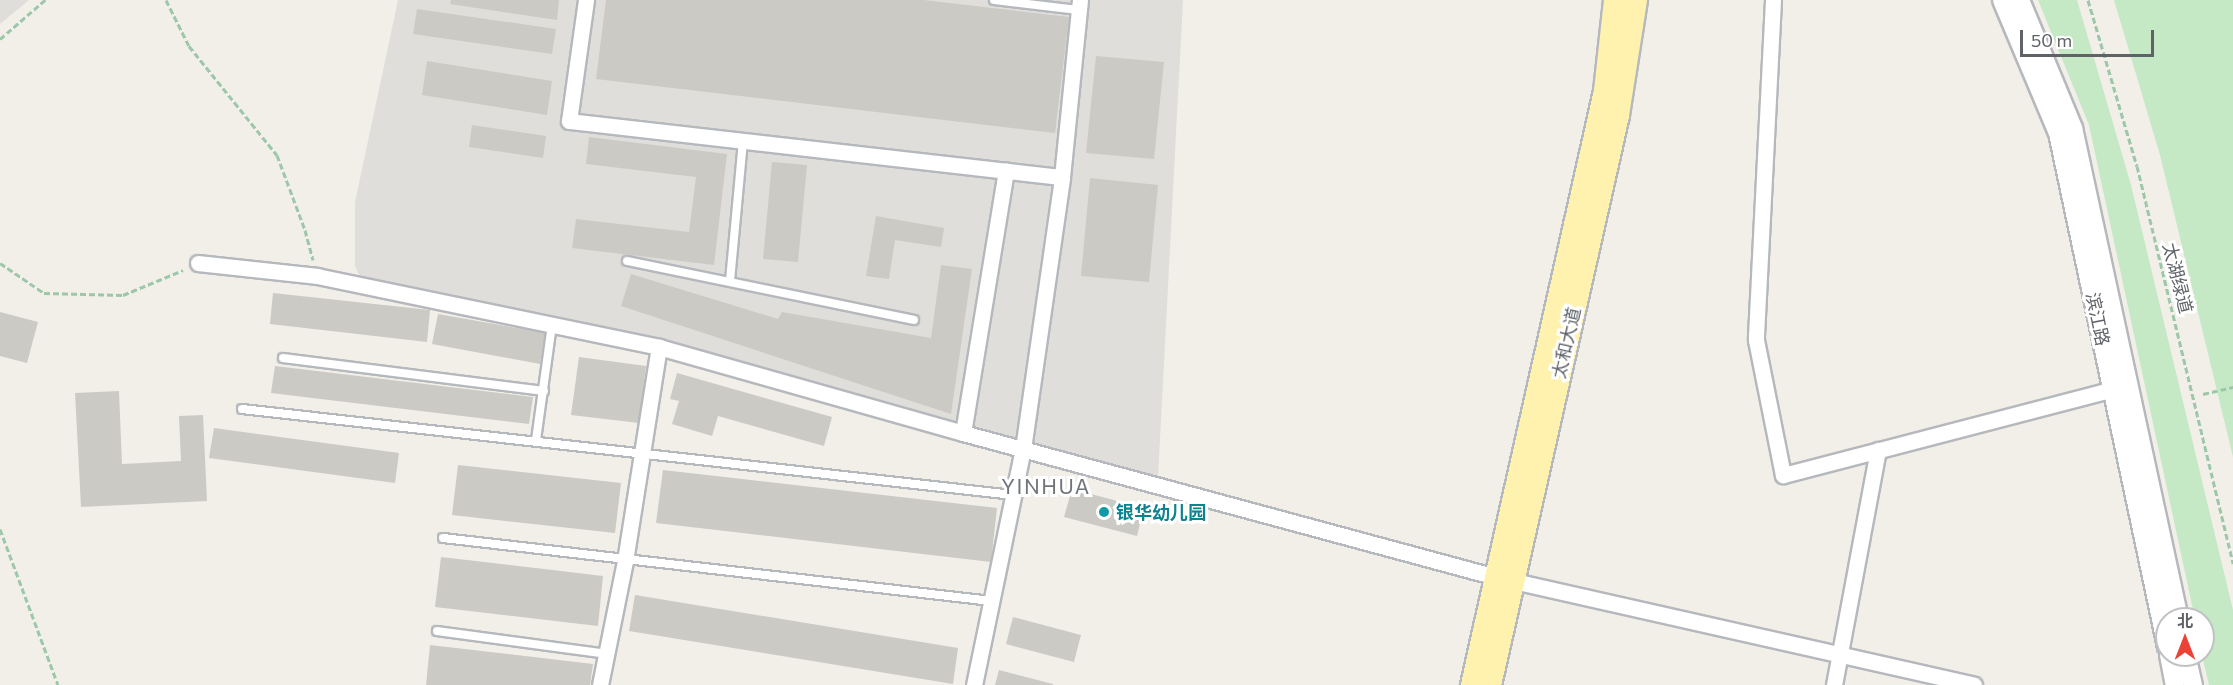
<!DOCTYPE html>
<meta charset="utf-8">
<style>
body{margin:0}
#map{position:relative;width:2233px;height:685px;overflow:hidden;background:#f1efe8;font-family:Commissioner,"Noto Sans SC",sans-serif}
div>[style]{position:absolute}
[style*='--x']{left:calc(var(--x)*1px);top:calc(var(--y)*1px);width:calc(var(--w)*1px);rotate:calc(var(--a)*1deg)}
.industrial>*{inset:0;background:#e0deda}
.green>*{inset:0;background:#c5e8c5}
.building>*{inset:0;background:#cccac5}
.path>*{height:3px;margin-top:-1.5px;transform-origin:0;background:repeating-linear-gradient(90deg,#9cc7a9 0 6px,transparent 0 9px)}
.roads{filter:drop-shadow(2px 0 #b5b8bc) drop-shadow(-2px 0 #b5b8bc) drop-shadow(0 2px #b5b8bc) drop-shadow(0 -2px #b5b8bc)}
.service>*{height:8px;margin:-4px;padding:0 4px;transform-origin:4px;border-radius:4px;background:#fff}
.minor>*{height:15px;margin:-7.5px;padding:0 7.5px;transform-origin:7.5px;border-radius:7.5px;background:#fff}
.tertiary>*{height:18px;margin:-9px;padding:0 9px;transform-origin:9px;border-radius:9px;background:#fff}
.primary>*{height:22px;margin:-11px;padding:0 11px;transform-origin:11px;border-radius:11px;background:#fff2af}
.dots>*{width:16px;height:16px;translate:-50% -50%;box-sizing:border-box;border:3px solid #fff;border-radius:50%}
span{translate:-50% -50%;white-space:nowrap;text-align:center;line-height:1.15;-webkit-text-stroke:6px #fff;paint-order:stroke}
.street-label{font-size:18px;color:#5f6368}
.culture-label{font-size:18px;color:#0d838f;font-weight:700}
.left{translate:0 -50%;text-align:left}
.quarter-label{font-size:21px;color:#70757a;letter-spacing:1.5px}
.north{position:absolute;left:2155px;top:607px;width:60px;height:60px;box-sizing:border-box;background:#fff;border:2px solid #bfc1c3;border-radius:50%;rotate:0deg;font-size:16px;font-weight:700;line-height:24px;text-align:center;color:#5f6368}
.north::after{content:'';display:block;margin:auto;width:21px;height:27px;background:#ea4335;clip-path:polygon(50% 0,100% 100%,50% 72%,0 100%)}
.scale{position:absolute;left:2020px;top:30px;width:134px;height:27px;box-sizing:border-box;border:3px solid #5f6368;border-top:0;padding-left:8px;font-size:18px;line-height:21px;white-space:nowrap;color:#5f6368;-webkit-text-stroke:4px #fff;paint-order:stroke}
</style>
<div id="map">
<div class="industrial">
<i style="clip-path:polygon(0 0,29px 0,0 24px)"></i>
<i style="clip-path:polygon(398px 0,1183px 0,1158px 477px,660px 339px,361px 279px,355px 266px,355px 202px)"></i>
</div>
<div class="green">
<i style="clip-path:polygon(2038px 0,2077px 0,2131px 185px,2233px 610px,2233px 685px,2209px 685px,2202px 655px,2203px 619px,2195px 619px,2089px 125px)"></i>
<i style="clip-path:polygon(2114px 0,2233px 0,2233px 457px,2160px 155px)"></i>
</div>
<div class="building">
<i style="clip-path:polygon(451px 0,559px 0,557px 20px,450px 4px)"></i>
<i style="clip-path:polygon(606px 0,924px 0,1069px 17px,1055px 133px,596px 79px)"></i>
<i style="clip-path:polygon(417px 9px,556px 29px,552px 54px,413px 34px)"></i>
<i style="clip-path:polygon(1096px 56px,1164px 62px,1154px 159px,1086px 153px)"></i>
<i style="clip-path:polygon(427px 61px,552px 81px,547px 115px,422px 95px)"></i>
<i style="clip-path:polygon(472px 125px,546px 136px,543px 158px,469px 147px)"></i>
<i style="clip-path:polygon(589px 137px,727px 154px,714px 265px,572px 248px,576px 219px,689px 232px,696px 177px,586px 164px)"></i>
<i style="clip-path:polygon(772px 162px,807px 165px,798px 262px,763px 259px)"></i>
<i style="clip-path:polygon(1090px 178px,1158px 185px,1149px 282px,1081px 276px)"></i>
<i style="clip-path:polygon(876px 216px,944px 228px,941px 247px,895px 240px,889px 279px,866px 276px)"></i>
<i style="clip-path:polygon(941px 265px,972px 269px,951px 414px,621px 306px,631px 274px,778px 319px,782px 312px,931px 338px)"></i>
<i style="clip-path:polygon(273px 293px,430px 310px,427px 342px,270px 324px)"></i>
<i style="clip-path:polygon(0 312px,38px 322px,27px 363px,0 356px)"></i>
<i style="clip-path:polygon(438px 314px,545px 333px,540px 364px,432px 344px)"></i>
<i style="clip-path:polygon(579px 357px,646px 366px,639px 423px,571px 415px)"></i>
<i style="clip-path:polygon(275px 366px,533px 397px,529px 424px,271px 393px)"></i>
<i style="clip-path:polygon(677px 373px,832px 417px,824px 446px,718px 416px,712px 436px,672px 424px,679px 401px,670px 399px)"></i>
<i style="clip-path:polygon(119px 391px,122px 464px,181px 461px,179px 416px,203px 415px,207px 501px,81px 507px,75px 393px)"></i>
<i style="clip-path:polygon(214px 428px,399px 453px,395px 483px,209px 458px)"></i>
<i style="clip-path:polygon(458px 465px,621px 483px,615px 533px,452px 515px)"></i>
<i style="clip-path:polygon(663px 470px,997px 508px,991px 562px,656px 523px)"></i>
<i style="clip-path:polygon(1072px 489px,1144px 508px,1137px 536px,1064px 517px)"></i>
<i style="clip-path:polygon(441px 557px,603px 576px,598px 626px,435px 607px)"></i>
<i style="clip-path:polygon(635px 595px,958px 648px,953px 684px,629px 631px)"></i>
<i style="clip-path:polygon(1013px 617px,1081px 635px,1074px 662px,1006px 644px)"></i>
<i style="clip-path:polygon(430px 645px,593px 664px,590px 685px,426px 685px)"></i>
<i style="clip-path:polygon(999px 670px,1053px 684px,1053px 685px,995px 685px)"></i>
</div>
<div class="path">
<i style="--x:166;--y:0;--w:51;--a:63.4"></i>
<i style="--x:189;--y:46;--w:140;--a:51.1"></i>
<i style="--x:277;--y:155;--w:80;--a:69.5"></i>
<i style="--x:305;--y:230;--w:31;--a:75"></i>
<i style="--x:2088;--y:0;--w:173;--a:73.6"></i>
<i style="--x:2137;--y:166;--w:409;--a:76.4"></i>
<i style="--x:0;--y:39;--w:60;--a:-40.9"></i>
<i style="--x:0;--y:263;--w:53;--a:34.3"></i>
<i style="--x:44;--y:293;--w:79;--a:1.5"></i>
<i style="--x:123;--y:295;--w:65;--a:-22.6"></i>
<i style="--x:2203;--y:394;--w:31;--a:-13"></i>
<i style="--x:0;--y:529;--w:166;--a:69.6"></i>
</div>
<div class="roads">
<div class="service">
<i style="--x:994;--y:0;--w:85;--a:6.8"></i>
<i style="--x:627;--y:261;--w:293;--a:11.6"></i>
<i style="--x:730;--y:281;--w:141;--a:-84.7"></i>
<i style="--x:283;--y:358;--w:263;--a:7.2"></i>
<i style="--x:242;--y:409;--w:777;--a:6.36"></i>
<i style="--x:536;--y:440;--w:117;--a:-82.1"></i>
<i style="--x:443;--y:538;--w:553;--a:6.55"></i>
<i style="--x:437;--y:631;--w:172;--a:7.7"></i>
</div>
<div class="minor">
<i style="--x:586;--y:0;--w:122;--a:98"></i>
<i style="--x:569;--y:121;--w:496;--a:6.5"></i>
<i style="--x:1773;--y:0;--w:340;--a:92.9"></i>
<i style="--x:1756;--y:340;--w:138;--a:78.7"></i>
<i style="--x:1783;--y:475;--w:350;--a:-14.6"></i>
<i style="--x:198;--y:263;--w:120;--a:6.2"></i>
<i style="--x:317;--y:276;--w:349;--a:11.7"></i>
<i style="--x:659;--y:347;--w:316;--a:15.8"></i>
<i style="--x:963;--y:433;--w:552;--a:15.12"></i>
<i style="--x:1496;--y:577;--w:490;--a:12.7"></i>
<i style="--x:963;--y:433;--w:266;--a:-80.7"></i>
<i style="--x:600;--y:685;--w:126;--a:-78.6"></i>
<i style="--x:625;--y:561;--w:217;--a:-81"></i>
<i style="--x:974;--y:685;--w:241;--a:-78.3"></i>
<i style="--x:1023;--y:449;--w:275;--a:-81.8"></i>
<i style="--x:1062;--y:177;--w:178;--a:-84.2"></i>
<i style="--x:1834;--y:685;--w:239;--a:-79.4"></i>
</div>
<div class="tertiary">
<i style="--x:2002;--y:0;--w:144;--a:67.2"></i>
<i style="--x:2058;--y:133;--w:525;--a:78.03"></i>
<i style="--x:2020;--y:0;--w:139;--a:67.5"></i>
<i style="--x:2073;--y:128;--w:502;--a:77.82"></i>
<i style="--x:2169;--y:655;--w:31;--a:79"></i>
<i style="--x:2186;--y:655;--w:31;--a:77"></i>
</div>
<div class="primary">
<i style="--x:1472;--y:685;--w:609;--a:-77.38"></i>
<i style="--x:1605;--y:91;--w:92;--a:-83.7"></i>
<i style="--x:1490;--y:685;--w:584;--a:-77.34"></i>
<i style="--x:1618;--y:115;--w:116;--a:-81.1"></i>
</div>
</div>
<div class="dots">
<i style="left:1104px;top:512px;background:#0f9aa8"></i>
</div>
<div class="street-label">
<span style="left:2178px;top:278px;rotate:76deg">太湖绿道</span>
<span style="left:2098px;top:319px;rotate:78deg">滨江路</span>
<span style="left:1566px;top:343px;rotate:-77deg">太和大道</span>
</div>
<div class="culture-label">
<span class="left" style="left:1116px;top:512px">银华幼儿园</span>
</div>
<div class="quarter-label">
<span style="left:1046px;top:486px">YINHUA</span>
</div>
<div class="north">北</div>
<div class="scale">50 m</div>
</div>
